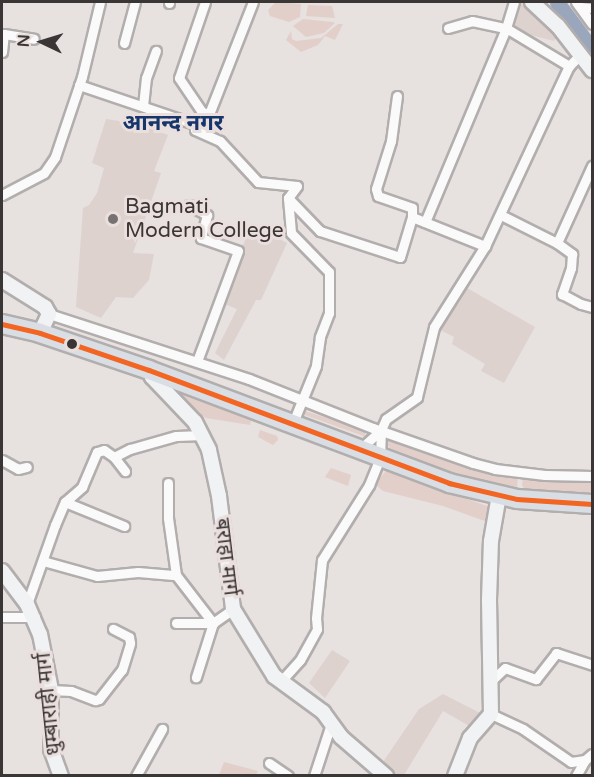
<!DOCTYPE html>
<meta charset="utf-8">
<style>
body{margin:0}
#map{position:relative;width:594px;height:777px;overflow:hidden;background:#e7e1e0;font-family:"Varela Round","Noto Sans Devanagari",sans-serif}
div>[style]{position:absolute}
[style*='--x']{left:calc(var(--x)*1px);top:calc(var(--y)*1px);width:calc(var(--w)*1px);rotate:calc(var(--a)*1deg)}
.built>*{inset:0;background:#ded2cf}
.green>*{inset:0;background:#e3cfc9}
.river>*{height:15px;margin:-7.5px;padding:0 7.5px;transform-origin:7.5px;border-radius:7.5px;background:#99a6bc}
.roads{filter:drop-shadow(2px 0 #b2aead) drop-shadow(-2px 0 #b2aead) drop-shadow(0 2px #b2aead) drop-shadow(0 -2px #b2aead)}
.street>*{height:9px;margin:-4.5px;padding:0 4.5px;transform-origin:4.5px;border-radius:4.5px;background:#fbfafa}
.secondary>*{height:14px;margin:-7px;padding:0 7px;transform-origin:7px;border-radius:7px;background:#f1f2f4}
.highway>*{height:18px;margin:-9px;padding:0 9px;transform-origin:9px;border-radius:9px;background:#d9dee5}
.bus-1>*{height:4.5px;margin:-2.25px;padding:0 2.25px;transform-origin:2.25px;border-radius:2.25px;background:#f26522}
.dots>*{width:16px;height:16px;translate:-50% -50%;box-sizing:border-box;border:3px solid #eadfdd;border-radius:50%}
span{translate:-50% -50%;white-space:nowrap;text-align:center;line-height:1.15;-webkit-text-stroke:6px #eadfdd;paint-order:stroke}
.poi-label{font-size:21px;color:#3a3635}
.left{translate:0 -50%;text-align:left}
.street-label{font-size:21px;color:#3a3635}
.neighbourhood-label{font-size:22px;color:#16366b;font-weight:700}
.frame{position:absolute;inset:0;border:3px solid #3a3635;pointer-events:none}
.north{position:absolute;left:12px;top:12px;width:60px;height:60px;-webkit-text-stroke:4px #eadfdd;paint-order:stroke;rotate:274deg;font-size:16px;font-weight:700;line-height:24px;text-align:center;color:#3a3635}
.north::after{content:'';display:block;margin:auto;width:21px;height:27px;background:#3a3635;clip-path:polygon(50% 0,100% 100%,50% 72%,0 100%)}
</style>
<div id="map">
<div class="built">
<i style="clip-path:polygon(522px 2px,557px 36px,554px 41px,519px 32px,510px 27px)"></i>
<i style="clip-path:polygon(106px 119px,138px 124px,168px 135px,154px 171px,161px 173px,133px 253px,154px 254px,149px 280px,133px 298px,116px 297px,101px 318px,76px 307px,83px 208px,89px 205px,97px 193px,104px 168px,92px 163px)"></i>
<i style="clip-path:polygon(251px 224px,287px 243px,261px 300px,256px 300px,224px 360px,215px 353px,237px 309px,222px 303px)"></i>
<i style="clip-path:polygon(467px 288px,535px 327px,504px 383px,481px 371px,485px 364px,452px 344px,454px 337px,440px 330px,449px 311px,459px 303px)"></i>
<i style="clip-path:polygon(332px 650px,350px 661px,325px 698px,309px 683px)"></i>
<i style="clip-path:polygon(443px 694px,482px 714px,471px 727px,443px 711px,404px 775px,394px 775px,381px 765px,419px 709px)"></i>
</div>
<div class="green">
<i style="clip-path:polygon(276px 2px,301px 4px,300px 17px,289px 22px,270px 16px,268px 10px)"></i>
<i style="clip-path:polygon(308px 5px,332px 6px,335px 18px,306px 16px)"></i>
<i style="clip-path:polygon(303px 19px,333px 22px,335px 23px,324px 33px,306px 37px,293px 26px)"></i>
<i style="clip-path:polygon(338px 24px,343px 24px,335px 40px,325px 36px,318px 45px,301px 52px,286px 40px,291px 31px,292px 39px,296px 41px,321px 38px)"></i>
<i style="clip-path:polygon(174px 392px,251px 420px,250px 425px,206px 418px,193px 410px)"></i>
<i style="clip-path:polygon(305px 411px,364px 430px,366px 437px,305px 415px)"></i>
<i style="clip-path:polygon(260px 430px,277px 436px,278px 440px,273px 445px,258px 437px)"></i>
<i style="clip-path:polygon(387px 438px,492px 472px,518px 477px,517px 487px,465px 478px,390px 448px,386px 443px)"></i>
<i style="clip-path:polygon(331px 468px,351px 475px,348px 486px,325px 477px)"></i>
<i style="clip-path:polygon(386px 471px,493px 508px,493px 524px,443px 506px,383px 491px,375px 484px)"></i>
<i style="clip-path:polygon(523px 478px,563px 482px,592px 481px,592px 494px,525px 490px,522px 485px)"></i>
<i style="clip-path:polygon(224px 762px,258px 771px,256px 775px,219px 775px)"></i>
</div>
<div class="river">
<i style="--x:557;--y:2;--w:59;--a:53.3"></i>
</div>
<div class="roads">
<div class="street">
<i style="--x:205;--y:2;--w:80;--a:108.9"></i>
<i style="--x:179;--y:78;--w:41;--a:55.9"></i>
<i style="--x:202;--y:112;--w:7;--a:16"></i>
<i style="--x:209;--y:114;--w:120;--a:-68.6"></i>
<i style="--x:576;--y:2;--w:27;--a:54"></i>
<i style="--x:169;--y:3;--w:1;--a:-90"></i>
<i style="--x:580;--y:7;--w:12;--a:5"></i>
<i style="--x:448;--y:28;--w:25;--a:-16"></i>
<i style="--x:472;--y:21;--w:35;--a:12"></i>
<i style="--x:506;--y:28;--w:74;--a:31.1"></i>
<i style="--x:124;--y:43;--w:42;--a:-75"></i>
<i style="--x:2;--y:52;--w:18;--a:-84"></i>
<i style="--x:4;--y:34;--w:30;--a:9"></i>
<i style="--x:79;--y:85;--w:125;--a:18.7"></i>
<i style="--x:397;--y:96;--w:45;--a:97.6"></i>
<i style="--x:391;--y:141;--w:50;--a:107.4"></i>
<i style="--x:376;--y:189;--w:7;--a:74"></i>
<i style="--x:378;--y:196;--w:36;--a:19"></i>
<i style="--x:412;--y:208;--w:9;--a:90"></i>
<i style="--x:412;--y:217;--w:79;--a:21.7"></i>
<i style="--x:143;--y:106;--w:28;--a:-84"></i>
<i style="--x:146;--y:78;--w:29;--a:-70"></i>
<i style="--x:202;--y:112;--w:19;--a:111"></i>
<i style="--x:195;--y:130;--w:27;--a:24"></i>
<i style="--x:220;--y:141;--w:56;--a:47.2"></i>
<i style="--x:258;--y:182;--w:39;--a:6"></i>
<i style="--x:297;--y:186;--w:15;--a:127"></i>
<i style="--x:288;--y:198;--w:35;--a:85"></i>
<i style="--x:291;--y:233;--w:54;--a:45.7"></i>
<i style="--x:329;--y:272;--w:41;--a:90"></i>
<i style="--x:329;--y:313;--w:26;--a:111"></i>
<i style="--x:320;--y:337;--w:29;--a:98"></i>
<i style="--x:316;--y:366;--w:64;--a:112.1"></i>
<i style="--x:2;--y:195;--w:47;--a:-27.6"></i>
<i style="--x:44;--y:173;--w:19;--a:-55"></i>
<i style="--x:55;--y:157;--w:84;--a:-71.4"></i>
<i style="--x:82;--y:77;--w:77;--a:-76.5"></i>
<i style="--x:288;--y:198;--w:46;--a:45.9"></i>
<i style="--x:320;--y:231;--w:84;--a:18"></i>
<i style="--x:400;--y:257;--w:42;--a:-73.3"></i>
<i style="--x:189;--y:205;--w:21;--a:29"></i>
<i style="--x:207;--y:215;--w:24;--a:105"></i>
<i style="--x:201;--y:238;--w:39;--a:19"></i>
<i style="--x:238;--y:251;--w:117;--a:110.4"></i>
<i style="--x:501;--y:215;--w:63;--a:26.6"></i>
<i style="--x:557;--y:243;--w:19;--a:36"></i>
<i style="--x:572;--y:254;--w:14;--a:94"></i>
<i style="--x:571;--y:268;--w:28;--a:109"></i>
<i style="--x:562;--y:294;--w:21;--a:28"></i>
<i style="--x:581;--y:304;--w:11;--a:15"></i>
<i style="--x:425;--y:222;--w:210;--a:-67.3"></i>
<i style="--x:506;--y:28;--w:27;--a:-73"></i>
<i style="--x:557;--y:243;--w:85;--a:-65.6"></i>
<i style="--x:49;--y:314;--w:210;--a:18"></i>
<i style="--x:249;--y:379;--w:133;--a:21.6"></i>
<i style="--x:373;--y:428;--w:106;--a:19.3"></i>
<i style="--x:473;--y:463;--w:23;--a:15"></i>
<i style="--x:495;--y:469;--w:50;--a:6.8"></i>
<i style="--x:545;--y:475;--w:47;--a:1.2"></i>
<i style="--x:360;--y:449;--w:28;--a:-42"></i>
<i style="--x:381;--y:430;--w:12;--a:-66"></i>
<i style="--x:386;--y:419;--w:38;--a:-35"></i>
<i style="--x:417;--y:397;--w:72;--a:-76.3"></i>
<i style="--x:434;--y:327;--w:96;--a:-57.8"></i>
<i style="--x:485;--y:246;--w:199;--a:-65"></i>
<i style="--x:569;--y:66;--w:17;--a:-45"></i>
<i style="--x:114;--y:457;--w:18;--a:52"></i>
<i style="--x:2;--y:460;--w:18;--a:29"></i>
<i style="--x:18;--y:469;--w:9;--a:-13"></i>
<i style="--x:168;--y:483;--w:35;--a:90"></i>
<i style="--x:168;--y:518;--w:58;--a:82"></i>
<i style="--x:65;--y:502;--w:64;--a:22.1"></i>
<i style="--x:43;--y:561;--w:56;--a:15.5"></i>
<i style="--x:97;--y:576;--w:41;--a:-5.6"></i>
<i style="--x:138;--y:572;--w:38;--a:5"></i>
<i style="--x:176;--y:575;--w:61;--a:52.4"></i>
<i style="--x:213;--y:623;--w:57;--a:107.5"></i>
<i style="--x:27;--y:604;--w:84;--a:-70.5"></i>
<i style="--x:55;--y:525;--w:25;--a:-67"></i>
<i style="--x:65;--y:502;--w:23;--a:-41"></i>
<i style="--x:82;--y:487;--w:38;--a:-67"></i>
<i style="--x:97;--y:452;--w:7;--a:-16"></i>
<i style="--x:104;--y:450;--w:12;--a:35"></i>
<i style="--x:114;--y:457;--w:18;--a:-27"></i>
<i style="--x:130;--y:449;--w:48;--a:-15.8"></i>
<i style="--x:176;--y:436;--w:27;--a:-2"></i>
<i style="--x:2;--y:617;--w:33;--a:0"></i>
<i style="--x:176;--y:623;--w:37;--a:0"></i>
<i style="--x:213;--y:623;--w:24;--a:-35"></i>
<i style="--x:281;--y:681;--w:28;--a:-48"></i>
<i style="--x:300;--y:660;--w:35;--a:-61"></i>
<i style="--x:317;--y:629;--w:11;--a:-95"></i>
<i style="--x:316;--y:618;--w:58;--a:-84.1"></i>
<i style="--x:322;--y:560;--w:89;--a:-57.9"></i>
<i style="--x:369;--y:485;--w:29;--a:-68"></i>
<i style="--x:380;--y:458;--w:28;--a:-88"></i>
<i style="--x:491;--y:681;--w:19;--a:-43"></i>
<i style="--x:505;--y:668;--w:33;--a:20"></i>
<i style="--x:536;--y:679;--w:33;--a:-52"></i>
<i style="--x:556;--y:653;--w:38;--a:18"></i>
<i style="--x:51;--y:690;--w:20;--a:3"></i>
<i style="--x:71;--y:691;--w:26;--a:21"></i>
<i style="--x:95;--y:700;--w:4;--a:-14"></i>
<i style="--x:99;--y:699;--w:37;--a:-52"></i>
<i style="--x:122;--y:670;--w:28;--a:-73"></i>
<i style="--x:130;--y:643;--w:6;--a:-99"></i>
<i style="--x:129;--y:637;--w:18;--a:-153"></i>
<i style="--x:491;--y:714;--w:35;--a:25"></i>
<i style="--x:523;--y:729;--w:58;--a:34.5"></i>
<i style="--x:571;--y:762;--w:14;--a:-8"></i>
<i style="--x:585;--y:760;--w:9;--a:-41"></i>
<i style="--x:269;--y:763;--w:23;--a:34"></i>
<i style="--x:136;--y:776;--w:54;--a:-61"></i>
<i style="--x:314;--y:776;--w:55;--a:-71.9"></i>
<i style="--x:576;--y:776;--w:18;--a:-61"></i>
</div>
<div class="secondary">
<i style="--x:532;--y:2;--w:35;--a:43"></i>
<i style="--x:558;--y:26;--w:56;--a:52.3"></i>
<i style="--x:2;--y:280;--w:51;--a:32.1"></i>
<i style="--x:45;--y:307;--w:8;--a:60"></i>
<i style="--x:49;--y:314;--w:21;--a:115"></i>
<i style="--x:149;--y:370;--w:8;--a:67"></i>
<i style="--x:152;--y:377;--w:62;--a:46.3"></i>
<i style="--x:195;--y:422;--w:31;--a:63"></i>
<i style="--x:209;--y:450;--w:47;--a:77.7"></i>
<i style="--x:219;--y:496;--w:114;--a:82.9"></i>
<i style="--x:233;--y:609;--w:79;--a:58.5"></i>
<i style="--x:274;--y:676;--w:61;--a:36.3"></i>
<i style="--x:323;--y:712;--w:31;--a:54"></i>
<i style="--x:341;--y:737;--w:60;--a:40.9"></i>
<i style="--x:2;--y:571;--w:41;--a:52.9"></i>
<i style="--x:27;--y:604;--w:33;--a:67"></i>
<i style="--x:40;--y:634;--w:57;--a:78.9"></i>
<i style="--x:51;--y:690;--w:59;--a:90"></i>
<i style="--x:51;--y:749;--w:29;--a:70"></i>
<i style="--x:455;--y:776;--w:41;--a:-68.5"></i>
<i style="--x:470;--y:738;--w:32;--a:-49"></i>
<i style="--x:491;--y:714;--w:114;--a:-91"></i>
<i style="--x:489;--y:600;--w:59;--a:-88.1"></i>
<i style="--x:491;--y:541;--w:47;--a:-80.1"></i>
</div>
<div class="highway">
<i style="--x:2;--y:324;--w:39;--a:13"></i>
<i style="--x:40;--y:333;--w:115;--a:18.7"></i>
<i style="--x:149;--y:370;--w:321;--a:20.6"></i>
<i style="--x:449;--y:483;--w:70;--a:13.2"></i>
<i style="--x:517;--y:499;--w:75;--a:3.8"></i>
</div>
</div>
<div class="bus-1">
<i style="--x:2;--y:324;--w:39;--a:13"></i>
<i style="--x:40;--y:333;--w:115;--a:18.7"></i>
<i style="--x:149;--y:370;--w:321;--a:20.6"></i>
<i style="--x:449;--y:483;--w:70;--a:13.2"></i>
<i style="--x:517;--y:499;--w:75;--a:3.8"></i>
</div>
<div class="dots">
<i style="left:113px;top:219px;background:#777271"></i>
<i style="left:72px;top:344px;background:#3a3635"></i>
</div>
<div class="poi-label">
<span class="left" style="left:125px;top:219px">Bagmati<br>Modern College</span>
</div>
<div class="street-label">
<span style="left:226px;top:557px;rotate:83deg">बराहा मार्ग</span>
<span style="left:49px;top:704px;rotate:-96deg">धुम्बाराही मार्ग</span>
</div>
<div class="neighbourhood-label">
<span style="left:173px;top:124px">आनन्द नगर</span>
</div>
<div class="frame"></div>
<div class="north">N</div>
</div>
